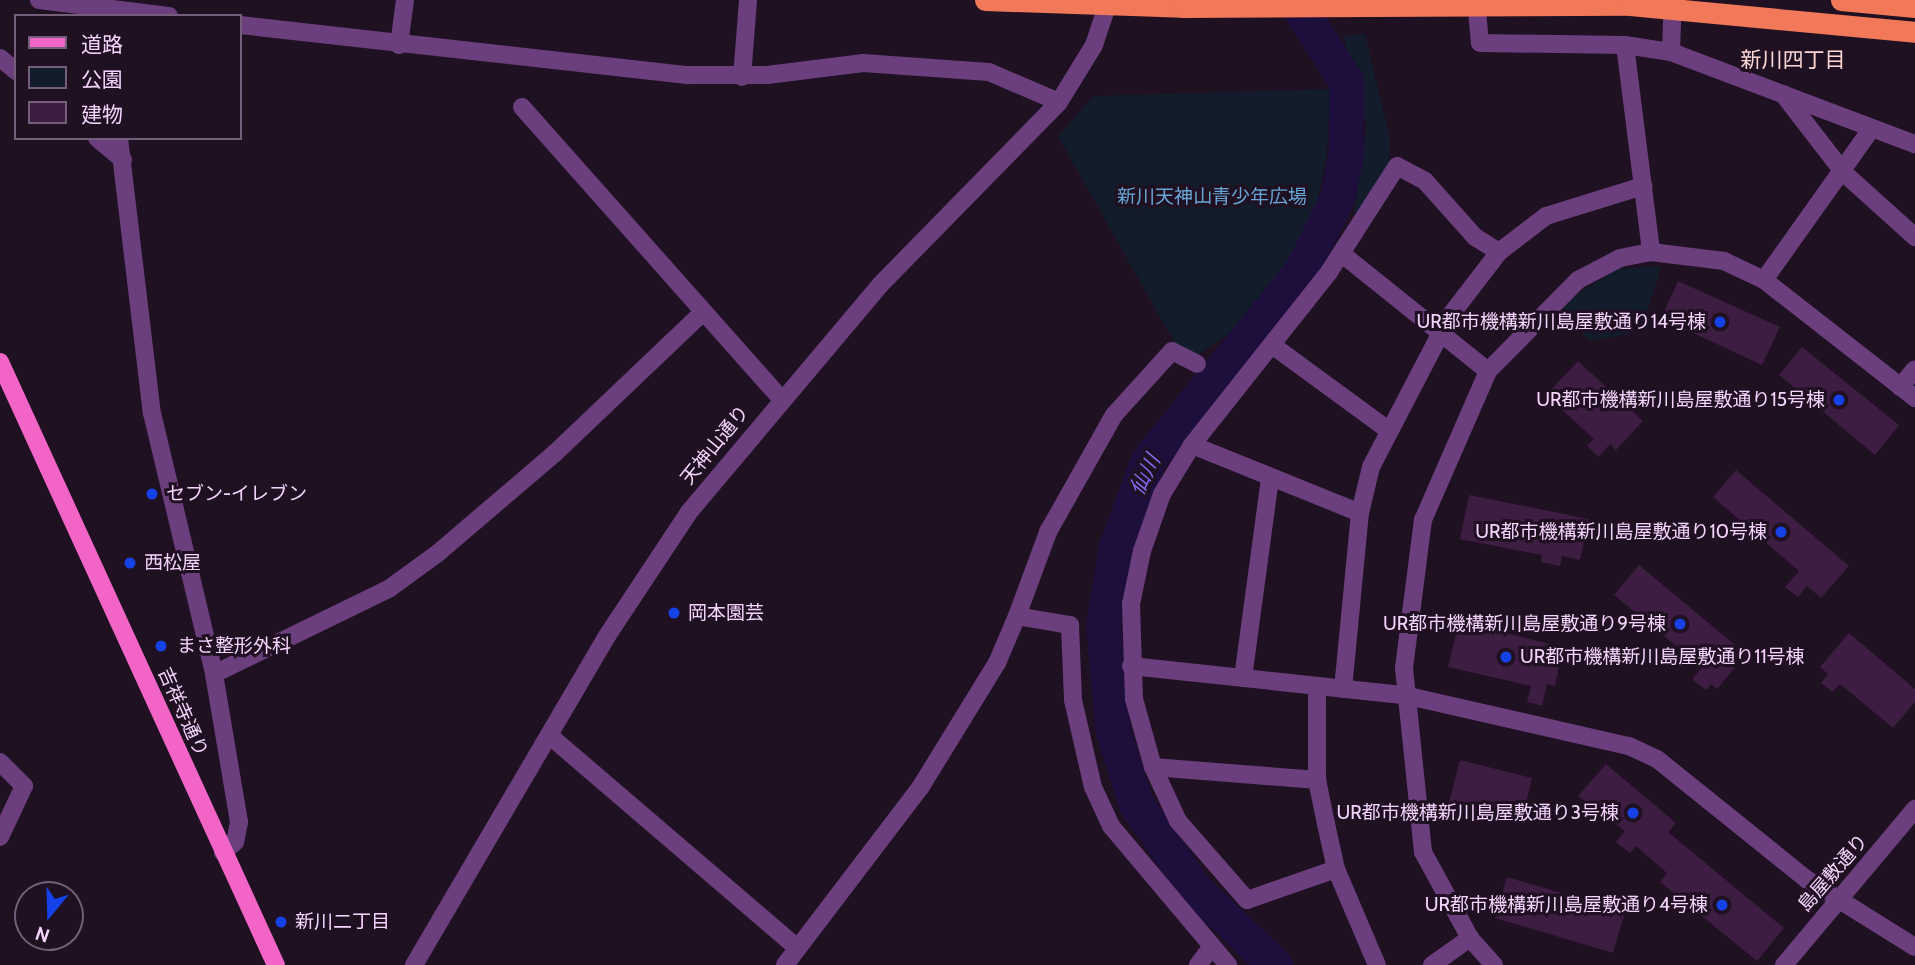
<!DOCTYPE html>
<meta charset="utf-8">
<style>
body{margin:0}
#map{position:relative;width:1915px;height:965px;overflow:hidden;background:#1f1022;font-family:Cabin,"Noto Sans JP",sans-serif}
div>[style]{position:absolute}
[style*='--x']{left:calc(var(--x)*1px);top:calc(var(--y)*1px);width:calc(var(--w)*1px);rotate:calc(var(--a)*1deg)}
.green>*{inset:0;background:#131c2b}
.river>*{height:35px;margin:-17.5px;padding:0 17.5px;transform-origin:17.5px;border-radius:17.5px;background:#1d0e3c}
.building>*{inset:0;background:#3d1d41}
.minor>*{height:18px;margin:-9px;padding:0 9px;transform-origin:9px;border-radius:9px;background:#6b3f7d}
.major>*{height:18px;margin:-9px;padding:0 9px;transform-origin:9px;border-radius:9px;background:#f264c6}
.highway>*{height:21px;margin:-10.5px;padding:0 10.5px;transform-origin:10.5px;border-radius:10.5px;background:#f17859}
.dots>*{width:19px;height:19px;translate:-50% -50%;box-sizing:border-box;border:4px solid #1f1022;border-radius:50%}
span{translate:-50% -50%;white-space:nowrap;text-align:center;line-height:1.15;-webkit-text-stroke:6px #1f1022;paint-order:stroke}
.park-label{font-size:19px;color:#66a5d5}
.poi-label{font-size:19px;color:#f3d4fb}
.right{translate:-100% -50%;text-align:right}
.left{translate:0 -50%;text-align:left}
.street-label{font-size:19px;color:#f3d4fb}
.neighbourhood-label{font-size:21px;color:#fbd7d6}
.water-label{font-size:21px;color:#7e6bf2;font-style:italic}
.legend{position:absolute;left:14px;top:14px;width:228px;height:126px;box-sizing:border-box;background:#1f1022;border:2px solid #745e79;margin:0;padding:9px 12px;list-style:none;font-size:21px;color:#f3d4fb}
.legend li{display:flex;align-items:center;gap:14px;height:35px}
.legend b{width:35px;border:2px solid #745e79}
.north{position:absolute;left:14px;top:881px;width:70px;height:70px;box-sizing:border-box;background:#1f1022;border:2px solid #745e79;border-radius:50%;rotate:199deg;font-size:19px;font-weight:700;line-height:28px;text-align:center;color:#f3d4fb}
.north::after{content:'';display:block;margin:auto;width:24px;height:32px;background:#1442e7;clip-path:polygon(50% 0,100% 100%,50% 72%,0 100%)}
</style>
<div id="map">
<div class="green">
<i style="clip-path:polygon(1365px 34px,1389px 134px,1389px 165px,1353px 219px,1367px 125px,1343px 36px)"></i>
<i style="clip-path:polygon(1330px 89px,1327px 154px,1310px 242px,1242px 325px,1186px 363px,1058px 136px,1094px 96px)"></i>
<i style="clip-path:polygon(1661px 266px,1646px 316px,1629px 334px,1589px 341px,1560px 306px,1616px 269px)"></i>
</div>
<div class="river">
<i style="--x:1275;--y:965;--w:112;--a:-136.5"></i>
<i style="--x:1194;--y:888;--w:102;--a:-124.6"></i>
<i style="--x:1136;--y:804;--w:77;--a:-107.5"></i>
<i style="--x:1113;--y:731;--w:106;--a:-95.4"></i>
<i style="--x:1103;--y:625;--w:79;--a:-80.5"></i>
<i style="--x:1116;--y:547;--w:93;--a:-69.8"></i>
<i style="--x:1148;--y:460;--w:245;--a:-51"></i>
<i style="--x:1302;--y:270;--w:80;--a:-64.1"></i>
<i style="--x:1337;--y:198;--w:44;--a:-78.2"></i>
<i style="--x:1346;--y:155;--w:74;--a:-90"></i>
<i style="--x:1346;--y:81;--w:96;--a:-122.7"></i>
</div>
<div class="building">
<i style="clip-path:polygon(1678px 281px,1780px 327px,1762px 365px,1661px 318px)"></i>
<i style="clip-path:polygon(1802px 347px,1899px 425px,1875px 455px,1779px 375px)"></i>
<i style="clip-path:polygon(1578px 361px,1643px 421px,1616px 450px,1610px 444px,1599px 457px,1587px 446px,1594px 439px,1546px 395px)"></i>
<i style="clip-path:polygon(1736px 470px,1849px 566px,1821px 598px,1807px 586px,1798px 597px,1785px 587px,1799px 571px,1713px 497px)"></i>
<i style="clip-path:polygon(1469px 495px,1589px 519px,1580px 560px,1562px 556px,1560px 566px,1541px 562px,1542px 555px,1460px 539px)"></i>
<i style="clip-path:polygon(1639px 565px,1746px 654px,1717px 689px,1711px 684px,1706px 690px,1692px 679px,1702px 667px,1614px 595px)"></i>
<i style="clip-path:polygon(1459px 622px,1563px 647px,1555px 686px,1547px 684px,1542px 706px,1527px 702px,1531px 686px,1448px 667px)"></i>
<i style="clip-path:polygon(1849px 633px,1915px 689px,1915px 702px,1893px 728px,1840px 684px,1833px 692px,1821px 683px,1828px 674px,1820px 667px)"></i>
<i style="clip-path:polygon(1460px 760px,1532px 778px,1523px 816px,1449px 803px)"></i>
<i style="clip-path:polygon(1606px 764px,1676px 823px,1668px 832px,1784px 928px,1757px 961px,1660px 882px,1667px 873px,1636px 846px,1630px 853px,1616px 842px,1625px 831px,1578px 796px)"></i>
<i style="clip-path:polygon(1507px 877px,1625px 912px,1613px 953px,1495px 918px)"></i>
</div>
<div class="minor">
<i style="--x:39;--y:0;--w:131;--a:7"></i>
<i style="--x:1476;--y:0;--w:43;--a:84.7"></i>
<i style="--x:1480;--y:43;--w:145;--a:0.8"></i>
<i style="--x:1625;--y:45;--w:47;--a:8.7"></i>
<i style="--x:1671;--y:52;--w:261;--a:20.7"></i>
<i style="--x:240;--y:25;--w:450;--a:6.4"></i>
<i style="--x:687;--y:75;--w:80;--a:0"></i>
<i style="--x:767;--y:75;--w:97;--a:-7.1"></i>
<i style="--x:863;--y:63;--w:126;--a:4.1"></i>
<i style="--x:989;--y:72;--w:76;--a:23.2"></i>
<i style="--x:399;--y:45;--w:45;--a:-82.4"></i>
<i style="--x:1625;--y:45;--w:209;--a:82.8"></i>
<i style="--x:1671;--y:52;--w:33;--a:-88"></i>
<i style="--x:0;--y:58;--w:21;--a:39"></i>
<i style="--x:742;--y:77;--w:77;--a:-85.5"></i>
<i style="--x:1783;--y:94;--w:100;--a:52.3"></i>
<i style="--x:1844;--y:173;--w:96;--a:42"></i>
<i style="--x:522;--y:107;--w:389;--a:48.4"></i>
<i style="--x:97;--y:138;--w:34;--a:40"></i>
<i style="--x:119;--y:138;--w:277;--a:83.2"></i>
<i style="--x:152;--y:413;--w:268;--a:76.6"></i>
<i style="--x:214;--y:674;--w:150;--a:80.4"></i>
<i style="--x:239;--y:822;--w:20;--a:101"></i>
<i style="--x:235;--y:842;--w:16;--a:140"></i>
<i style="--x:1342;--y:254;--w:187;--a:38.7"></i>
<i style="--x:1764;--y:280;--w:183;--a:-54.6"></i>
<i style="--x:1272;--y:345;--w:144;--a:36.2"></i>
<i style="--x:1900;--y:387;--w:23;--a:-50"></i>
<i style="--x:1192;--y:445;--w:181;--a:22"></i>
<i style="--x:1017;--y:616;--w:90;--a:-69.7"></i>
<i style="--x:1048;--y:532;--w:134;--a:-60.6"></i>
<i style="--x:1114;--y:415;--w:86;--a:-47.8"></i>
<i style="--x:1172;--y:351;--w:28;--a:27"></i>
<i style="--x:1131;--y:666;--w:275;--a:6.1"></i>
<i style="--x:1404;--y:695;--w:231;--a:12.8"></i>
<i style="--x:1629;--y:746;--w:31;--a:25"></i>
<i style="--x:1657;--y:759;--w:191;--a:38.8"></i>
<i style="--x:1806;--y:879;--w:128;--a:32"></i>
<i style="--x:214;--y:674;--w:196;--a:-26"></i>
<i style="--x:390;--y:588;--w:59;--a:-36.1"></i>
<i style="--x:438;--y:553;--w:153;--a:-40.5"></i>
<i style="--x:554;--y:454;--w:206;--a:-43.6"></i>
<i style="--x:1243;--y:678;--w:203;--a:-82.3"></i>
<i style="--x:1317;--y:686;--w:94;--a:90"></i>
<i style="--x:1317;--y:780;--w:45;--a:78.4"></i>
<i style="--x:1326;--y:824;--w:46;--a:77.5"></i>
<i style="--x:1336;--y:869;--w:104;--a:66.9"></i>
<i style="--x:1343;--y:689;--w:177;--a:-84.5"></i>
<i style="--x:1360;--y:513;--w:47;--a:-76.6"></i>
<i style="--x:1371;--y:467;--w:169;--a:-62.5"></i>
<i style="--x:1449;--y:317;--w:82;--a:-52.4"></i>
<i style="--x:1499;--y:252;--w:59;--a:-37.5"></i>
<i style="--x:1546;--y:216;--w:102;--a:-17.2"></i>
<i style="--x:550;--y:736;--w:326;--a:40.6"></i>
<i style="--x:0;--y:762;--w:34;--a:45"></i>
<i style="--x:24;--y:786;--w:56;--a:115.2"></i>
<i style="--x:1153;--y:767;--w:165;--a:4.5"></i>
<i style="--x:1336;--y:869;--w:94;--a:160.8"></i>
<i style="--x:1247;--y:900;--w:105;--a:-131.1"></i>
<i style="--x:1178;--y:821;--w:60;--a:-114.8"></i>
<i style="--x:1153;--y:767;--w:71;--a:-105.6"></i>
<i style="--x:1134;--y:699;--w:95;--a:-91.8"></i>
<i style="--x:1131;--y:604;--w:54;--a:-78.3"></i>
<i style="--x:1142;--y:551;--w:60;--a:-70.7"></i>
<i style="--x:1162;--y:494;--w:57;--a:-58.5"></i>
<i style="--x:1192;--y:445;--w:221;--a:-51.6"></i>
<i style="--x:1329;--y:272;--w:126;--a:-57.3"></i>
<i style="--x:1397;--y:166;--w:32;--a:28"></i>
<i style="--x:1425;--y:181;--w:75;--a:48.2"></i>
<i style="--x:1475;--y:237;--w:28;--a:32"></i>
<i style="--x:414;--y:965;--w:381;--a:-59.6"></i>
<i style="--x:607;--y:636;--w:149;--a:-56.5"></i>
<i style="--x:689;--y:512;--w:297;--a:-49.9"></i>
<i style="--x:880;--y:285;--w:256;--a:-45.6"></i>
<i style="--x:1059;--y:102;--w:67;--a:-58.4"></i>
<i style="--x:1094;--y:45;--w:47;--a:-71.6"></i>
<i style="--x:785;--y:965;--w:223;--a:-52.7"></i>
<i style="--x:920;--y:788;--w:147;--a:-58.4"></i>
<i style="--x:997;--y:663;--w:51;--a:-66.9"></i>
<i style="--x:1017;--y:616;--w:54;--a:9.6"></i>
<i style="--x:1070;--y:625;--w:75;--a:87.7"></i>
<i style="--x:1073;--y:700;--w:89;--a:77.1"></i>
<i style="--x:1093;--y:787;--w:43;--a:65.2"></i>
<i style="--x:1111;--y:826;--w:182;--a:49.9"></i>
<i style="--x:1198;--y:965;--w:21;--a:-53"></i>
<i style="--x:1432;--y:965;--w:47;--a:-35.4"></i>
<i style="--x:1494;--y:965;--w:36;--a:-132"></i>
<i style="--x:1470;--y:938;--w:98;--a:-118.7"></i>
<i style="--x:1423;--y:852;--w:185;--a:-95.9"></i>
<i style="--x:1404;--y:668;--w:149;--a:-82.7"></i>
<i style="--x:1423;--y:520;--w:163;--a:-66.4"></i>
<i style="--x:1488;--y:371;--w:128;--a:-45.3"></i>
<i style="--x:1578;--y:280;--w:47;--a:-27.6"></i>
<i style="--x:1620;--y:258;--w:32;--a:-11"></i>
<i style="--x:1651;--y:252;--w:74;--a:7"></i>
<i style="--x:1724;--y:261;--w:44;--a:25.4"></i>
<i style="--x:1764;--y:280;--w:192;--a:38"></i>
<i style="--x:1784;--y:965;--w:204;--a:-50"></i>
</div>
<div class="major">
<i style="--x:0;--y:362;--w:663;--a:65.41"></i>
</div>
<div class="highway">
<i style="--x:985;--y:0;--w:197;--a:2"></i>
<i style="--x:1182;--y:7;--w:448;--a:-0.3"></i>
<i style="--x:1630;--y:5;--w:286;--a:5.4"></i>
<i style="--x:1841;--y:0;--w:74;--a:5.4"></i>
</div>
<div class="dots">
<i style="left:1720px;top:322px;background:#1442e7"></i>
<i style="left:1839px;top:400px;background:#1442e7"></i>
<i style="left:152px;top:494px;background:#1442e7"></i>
<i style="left:1781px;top:532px;background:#1442e7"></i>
<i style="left:130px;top:563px;background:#1442e7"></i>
<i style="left:674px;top:613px;background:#1442e7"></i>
<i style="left:1680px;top:624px;background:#1442e7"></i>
<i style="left:161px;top:646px;background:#1442e7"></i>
<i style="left:1506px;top:657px;background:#1442e7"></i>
<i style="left:1633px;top:813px;background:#1442e7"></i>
<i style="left:1722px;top:905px;background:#1442e7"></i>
<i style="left:281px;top:922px;background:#1442e7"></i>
</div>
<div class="park-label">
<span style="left:1212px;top:197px">新川天神山青少年広場</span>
</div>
<div class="poi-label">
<span class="right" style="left:1706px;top:322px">UR都市機構新川島屋敷通り14号棟</span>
<span class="right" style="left:1825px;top:400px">UR都市機構新川島屋敷通り15号棟</span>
<span class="left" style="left:166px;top:494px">セブン-イレブン</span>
<span class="right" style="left:1767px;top:532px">UR都市機構新川島屋敷通り10号棟</span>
<span class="left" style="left:144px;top:563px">西松屋</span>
<span class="left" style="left:688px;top:613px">岡本園芸</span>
<span class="right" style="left:1666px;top:624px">UR都市機構新川島屋敷通り9号棟</span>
<span class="left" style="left:177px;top:646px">まさ整形外科</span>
<span class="left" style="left:1520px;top:657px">UR都市機構新川島屋敷通り11号棟</span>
<span class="right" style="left:1619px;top:813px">UR都市機構新川島屋敷通り3号棟</span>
<span class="right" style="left:1708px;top:905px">UR都市機構新川島屋敷通り4号棟</span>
<span class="left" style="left:295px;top:922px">新川二丁目</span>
</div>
<div class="street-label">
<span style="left:715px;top:445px;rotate:-51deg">天神山通り</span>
<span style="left:183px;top:712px;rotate:66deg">吉祥寺通り</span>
<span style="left:1833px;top:873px;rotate:-49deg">島屋敷通り</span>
</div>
<div class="neighbourhood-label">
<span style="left:1793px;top:60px">新川四丁目</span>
</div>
<div class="water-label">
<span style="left:1145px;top:475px;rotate:-64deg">仙川</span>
</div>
<ul class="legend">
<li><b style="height:9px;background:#f264c6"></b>道路</li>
<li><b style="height:19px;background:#131c2b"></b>公園</li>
<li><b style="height:19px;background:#3d1d41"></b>建物</li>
</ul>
<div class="north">N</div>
</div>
